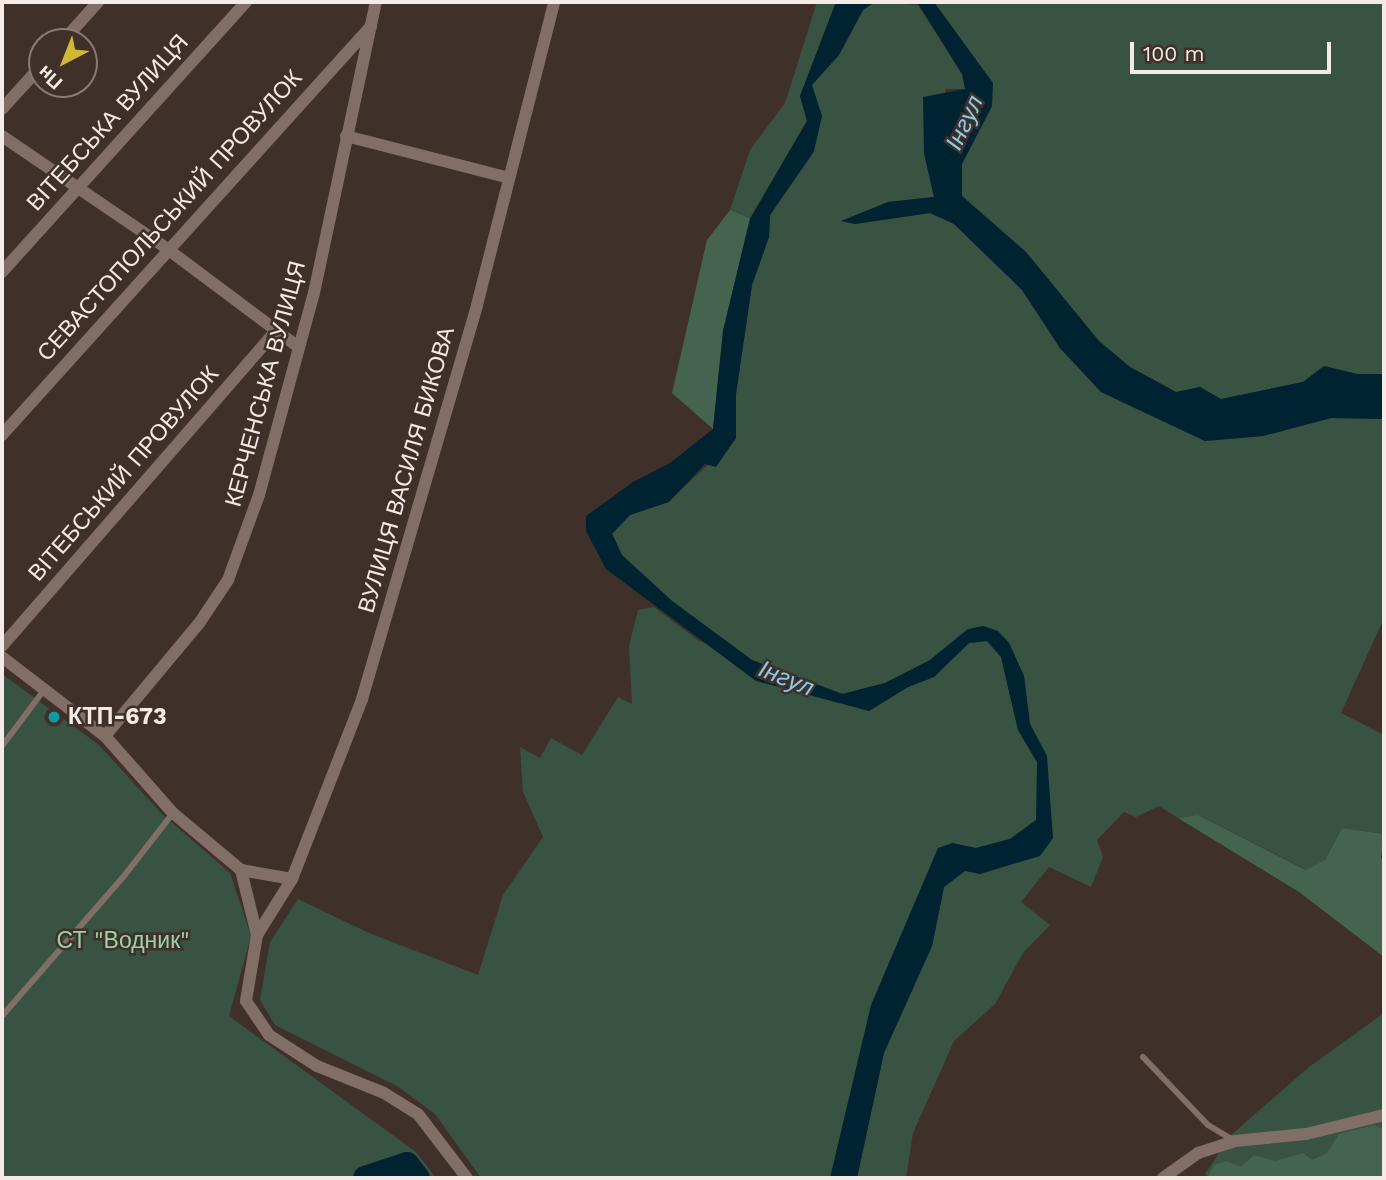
<!DOCTYPE html>
<meta charset="utf-8">
<style>
body{margin:0}
#map{position:relative;width:1386px;height:1180px;overflow:hidden;background:#40302a;font-family:"Work Sans",sans-serif}
div>[style]{position:absolute}
[style*='--x']{left:calc(var(--x)*1px);top:calc(var(--y)*1px);width:calc(var(--w)*1px);rotate:calc(var(--a)*1deg)}
.green>*{inset:0;background:#385341}
.forest>*{inset:0;background:#45644f}
.water>*{inset:0;background:#002331}
.river>*{height:24px;margin:-12px;padding:0 12px;transform-origin:12px;border-radius:12px;background:#002331}
.service>*{height:6px;margin:-3px;padding:0 3px;transform-origin:3px;border-radius:3px;background:#816e67}
.minor>*{height:12px;margin:-6px;padding:0 6px;transform-origin:6px;border-radius:6px;background:#816e67}
.dots>*{width:19px;height:19px;translate:-50% -50%;box-sizing:border-box;border:4px solid #40302a;border-radius:50%}
span{translate:-50% -50%;white-space:nowrap;text-align:center;line-height:1.15;-webkit-text-stroke:5px #40302a;paint-order:stroke}
.street-label{font-size:23px;color:#f5eae6}
.poi-label{font-size:23px;color:#f5eae6;font-weight:700}
.left{translate:0 -50%;text-align:left}
.park-label{font-size:23px;color:#99d3ad}
.water-label{font-size:24px;color:#89cbea;font-style:italic}
.frame{position:absolute;inset:0;border:4px solid #f5eae6;pointer-events:none}
.north{position:absolute;left:28px;top:28px;width:70px;height:70px;box-sizing:border-box;background:#40302a;border:2px solid #887a75;border-radius:50%;rotate:222deg;font-size:19px;font-weight:700;line-height:28px;text-align:center;color:#f5eae6}
.north::after{content:'';display:block;margin:auto;width:24px;height:32px;background:#d1b736;clip-path:polygon(50% 0,100% 100%,50% 72%,0 100%)}
.scale{position:absolute;left:1130px;top:42px;width:201px;height:32px;box-sizing:border-box;border:4px solid #f5eae6;border-top:0;padding-left:9px;font-size:21px;line-height:24px;white-space:nowrap;color:#f5eae6;-webkit-text-stroke:5px #40302a;paint-order:stroke}
</style>
<div id="map">
<div class="green">
<i style="clip-path:polygon(817px 2px,836px 2px,800px 96px,807px 121px,750px 218px,730px 210px,750px 150px,785px 103px)"></i>
<i style="clip-path:polygon(875px 2px,918px 5px,962px 74px,966px 89px,946px 89px,924px 153px,934px 197px,888px 202px,842px 221px,855px 224px,930px 213px,954px 224px,1022px 290px,1060px 348px,1101px 392px,1205px 441px,1263px 436px,1331px 418px,1384px 419px,1384px 618px,1341px 713px,1384px 735px,1384px 834px,1342px 828px,1325px 860px,1307px 870px,1198px 815px,1178px 818px,1159px 806px,1136px 817px,1124px 812px,1097px 840px,1103px 857px,1091px 887px,1049px 867px,1021px 902px,1050px 925px,1023px 953px,995px 1004px,954px 1041px,913px 1133px,906px 1178px,857px 1178px,884px 1053px,932px 946px,944px 887px,965px 871px,1039px 856px,1047px 756px,1030px 724px,1024px 676px,1009px 643px,968px 629px,930px 660px,885px 683px,843px 694px,752px 660px,672px 601px,622px 555px,612px 533px,630px 515px,669px 501px,736px 439px,736px 394px,752px 285px,769px 237px,770px 215px,814px 152px,811px 85px,839px 55px,863px 10px)"></i>
<i style="clip-path:polygon(934px 2px,1384px 2px,1384px 374px,1357px 374px,1324px 366px,1303px 382px,1221px 399px,1200px 387px,1176px 392px,1130px 367px,1099px 341px,1026px 252px,962px 196px,962px 164px,992px 106px)"></i>
<i style="clip-path:polygon(654px 607px,699px 641px,869px 711px,908px 687px,934px 677px,969px 643px,987px 641px,1001px 657px,1018px 730px,1037px 762px,1037px 820px,1010px 839px,976px 848px,952px 843px,851px 1103px,830px 1178px,481px 1178px,435px 1114px,397px 1086px,275px 1025px,260px 1000px,270px 942px,298px 899px,369px 933px,478px 975px,503px 895px,543px 837px,523px 792px,520px 747px,540px 758px,551px 738px,582px 755px,618px 697px,632px 704px,629px 646px,638px 610px)"></i>
<i style="clip-path:polygon(2px 674px,99px 745px,161px 813px,230px 873px,251px 936px,229px 1016px,416px 1152px,436px 1178px,2px 1178px)"></i>
<i style="clip-path:polygon(1384px 1013px,1384px 1178px,1208px 1178px,1205px 1174px,1231px 1135px,1309px 1067px)"></i>
</div>
<div class="forest">
<i style="clip-path:polygon(730px 210px,750px 218px,723px 331px,713px 429px,672px 393px,707px 240px)"></i>
<i style="clip-path:polygon(1198px 815px,1306px 870px,1325px 860px,1342px 828px,1384px 834px,1381px 859px,1384px 858px,1384px 957px,1299px 892px,1178px 818px)"></i>
<i style="clip-path:polygon(1374px 1125px,1384px 1129px,1384px 1178px,1207px 1178px,1214px 1165px,1226px 1161px,1241px 1167px,1254px 1155px,1275px 1161px,1303px 1153px,1312px 1160px,1327px 1153px,1339px 1134px)"></i>
</div>
<div class="water">
<i style="clip-path:polygon(836px 2px,875px 2px,863px 10px,839px 55px,812px 85px,822px 116px,814px 151px,770px 215px,769px 237px,752px 285px,736px 394px,736px 438px,716px 467px,705px 464px,669px 502px,630px 515px,612px 534px,622px 555px,672px 601px,752px 660px,842px 694px,885px 683px,930px 660px,968px 629px,983px 626px,998px 631px,1009px 643px,1024px 676px,1030px 724px,1047px 756px,1053px 838px,1040px 856px,980px 874px,965px 871px,944px 887px,932px 946px,884px 1053px,857px 1178px,830px 1178px,871px 1005px,938px 848px,952px 843px,976px 848px,1010px 839px,1036px 820px,1037px 762px,1018px 730px,1001px 657px,987px 641px,969px 643px,934px 677px,908px 687px,869px 711px,756px 681px,606px 569px,586px 531px,586px 516px,633px 482px,670px 463px,713px 429px,723px 331px,750px 219px,807px 121px,800px 96px)"></i>
<i style="clip-path:polygon(911px 2px,934px 2px,993px 83px,992px 106px,962px 164px,962px 196px,1026px 252px,1099px 341px,1130px 367px,1176px 392px,1200px 387px,1221px 399px,1303px 382px,1324px 366px,1357px 374px,1384px 374px,1384px 419px,1331px 418px,1263px 436px,1205px 441px,1101px 392px,1060px 348px,1022px 290px,954px 224px,930px 213px,855px 224px,841px 221px,888px 202px,934px 197px,924px 153px,923px 97px,965px 89px,962px 74px,919px 5px)"></i>
</div>
<div class="river">
<i style="--x:365;--y:1178;--w:44;--a:-18.4"></i>
<i style="--x:407;--y:1164;--w:18;--a:52"></i>
</div>
<div class="service">
<i style="--x:2;--y:746;--w:70;--a:-53.1"></i>
<i style="--x:2;--y:1016;--w:186;--a:-48.9"></i>
<i style="--x:124;--y:876;--w:80;--a:-52.1"></i>
<i style="--x:1143;--y:1057;--w:94;--a:46.3"></i>
<i style="--x:1208;--y:1125;--w:29;--a:31"></i>
</div>
<div class="minor">
<i style="--x:62;--y:42;--w:54;--a:-48"></i>
<i style="--x:2;--y:109;--w:59;--a:-47.7"></i>
<i style="--x:2;--y:136;--w:199;--a:34.3"></i>
<i style="--x:166;--y:248;--w:164;--a:36.8"></i>
<i style="--x:346;--y:136;--w:168;--a:14.4"></i>
<i style="--x:2;--y:272;--w:364;--a:-47.9"></i>
<i style="--x:2;--y:435;--w:551;--a:-47.94"></i>
<i style="--x:2;--y:646;--w:419;--a:-49"></i>
<i style="--x:2;--y:657;--w:130;--a:37.5"></i>
<i style="--x:105;--y:736;--w:103;--a:48.6"></i>
<i style="--x:173;--y:813;--w:89;--a:40"></i>
<i style="--x:241;--y:870;--w:67;--a:76.2"></i>
<i style="--x:257;--y:935;--w:67;--a:99.5"></i>
<i style="--x:246;--y:1001;--w:41;--a:55.9"></i>
<i style="--x:269;--y:1035;--w:57;--a:32.9"></i>
<i style="--x:317;--y:1066;--w:72;--a:21.9"></i>
<i style="--x:384;--y:1093;--w:40;--a:32"></i>
<i style="--x:418;--y:1114;--w:81;--a:52.6"></i>
<i style="--x:105;--y:736;--w:148;--a:-50.2"></i>
<i style="--x:200;--y:622;--w:50;--a:-56.3"></i>
<i style="--x:228;--y:580;--w:90;--a:-70"></i>
<i style="--x:259;--y:495;--w:209;--a:-74.8"></i>
<i style="--x:314;--y:293;--w:298;--a:-78"></i>
<i style="--x:241;--y:870;--w:52;--a:10"></i>
<i style="--x:257;--y:935;--w:66;--a:-58"></i>
<i style="--x:292;--y:879;--w:193;--a:-68.7"></i>
<i style="--x:362;--y:699;--w:410;--a:-73.7"></i>
<i style="--x:477;--y:305;--w:313;--a:-75.7"></i>
<i style="--x:1163;--y:1178;--w:43;--a:-35.5"></i>
<i style="--x:1198;--y:1153;--w:39;--a:-18"></i>
<i style="--x:1235;--y:1141;--w:71;--a:-5.6"></i>
<i style="--x:1306;--y:1134;--w:80;--a:-13.7"></i>
</div>
<div class="dots">
<i style="left:54px;top:717px;background:#0f9aa8"></i>
</div>
<div class="street-label">
<span style="left:108px;top:123px;rotate:-48deg">ВІТЕБСЬКА ВУЛИЦЯ</span>
<span style="left:170px;top:216px;rotate:-48deg">СЕВАСТОПОЛЬСЬКИЙ ПРОВУЛОК</span>
<span style="left:266px;top:384px;rotate:-75deg">КЕРЧЕНСЬКА ВУЛИЦЯ</span>
<span style="left:407px;top:470px;rotate:-74deg">ВУЛИЦЯ ВАСИЛЯ БИКОВА</span>
<span style="left:124px;top:474px;rotate:-49deg">ВІТЕБСЬКИЙ ПРОВУЛОК</span>
</div>
<div class="poi-label">
<span class="left" style="left:68px;top:717px">КТП-673</span>
</div>
<div class="park-label">
<span style="left:123px;top:941px">СТ "Водник"</span>
</div>
<div class="water-label">
<span style="left:965px;top:123px;rotate:-65deg">Інгул</span>
<span style="left:786px;top:679px;rotate:22deg">Інгул</span>
</div>
<div class="frame"></div>
<div class="north">Пн</div>
<div class="scale">100 m</div>
</div>
